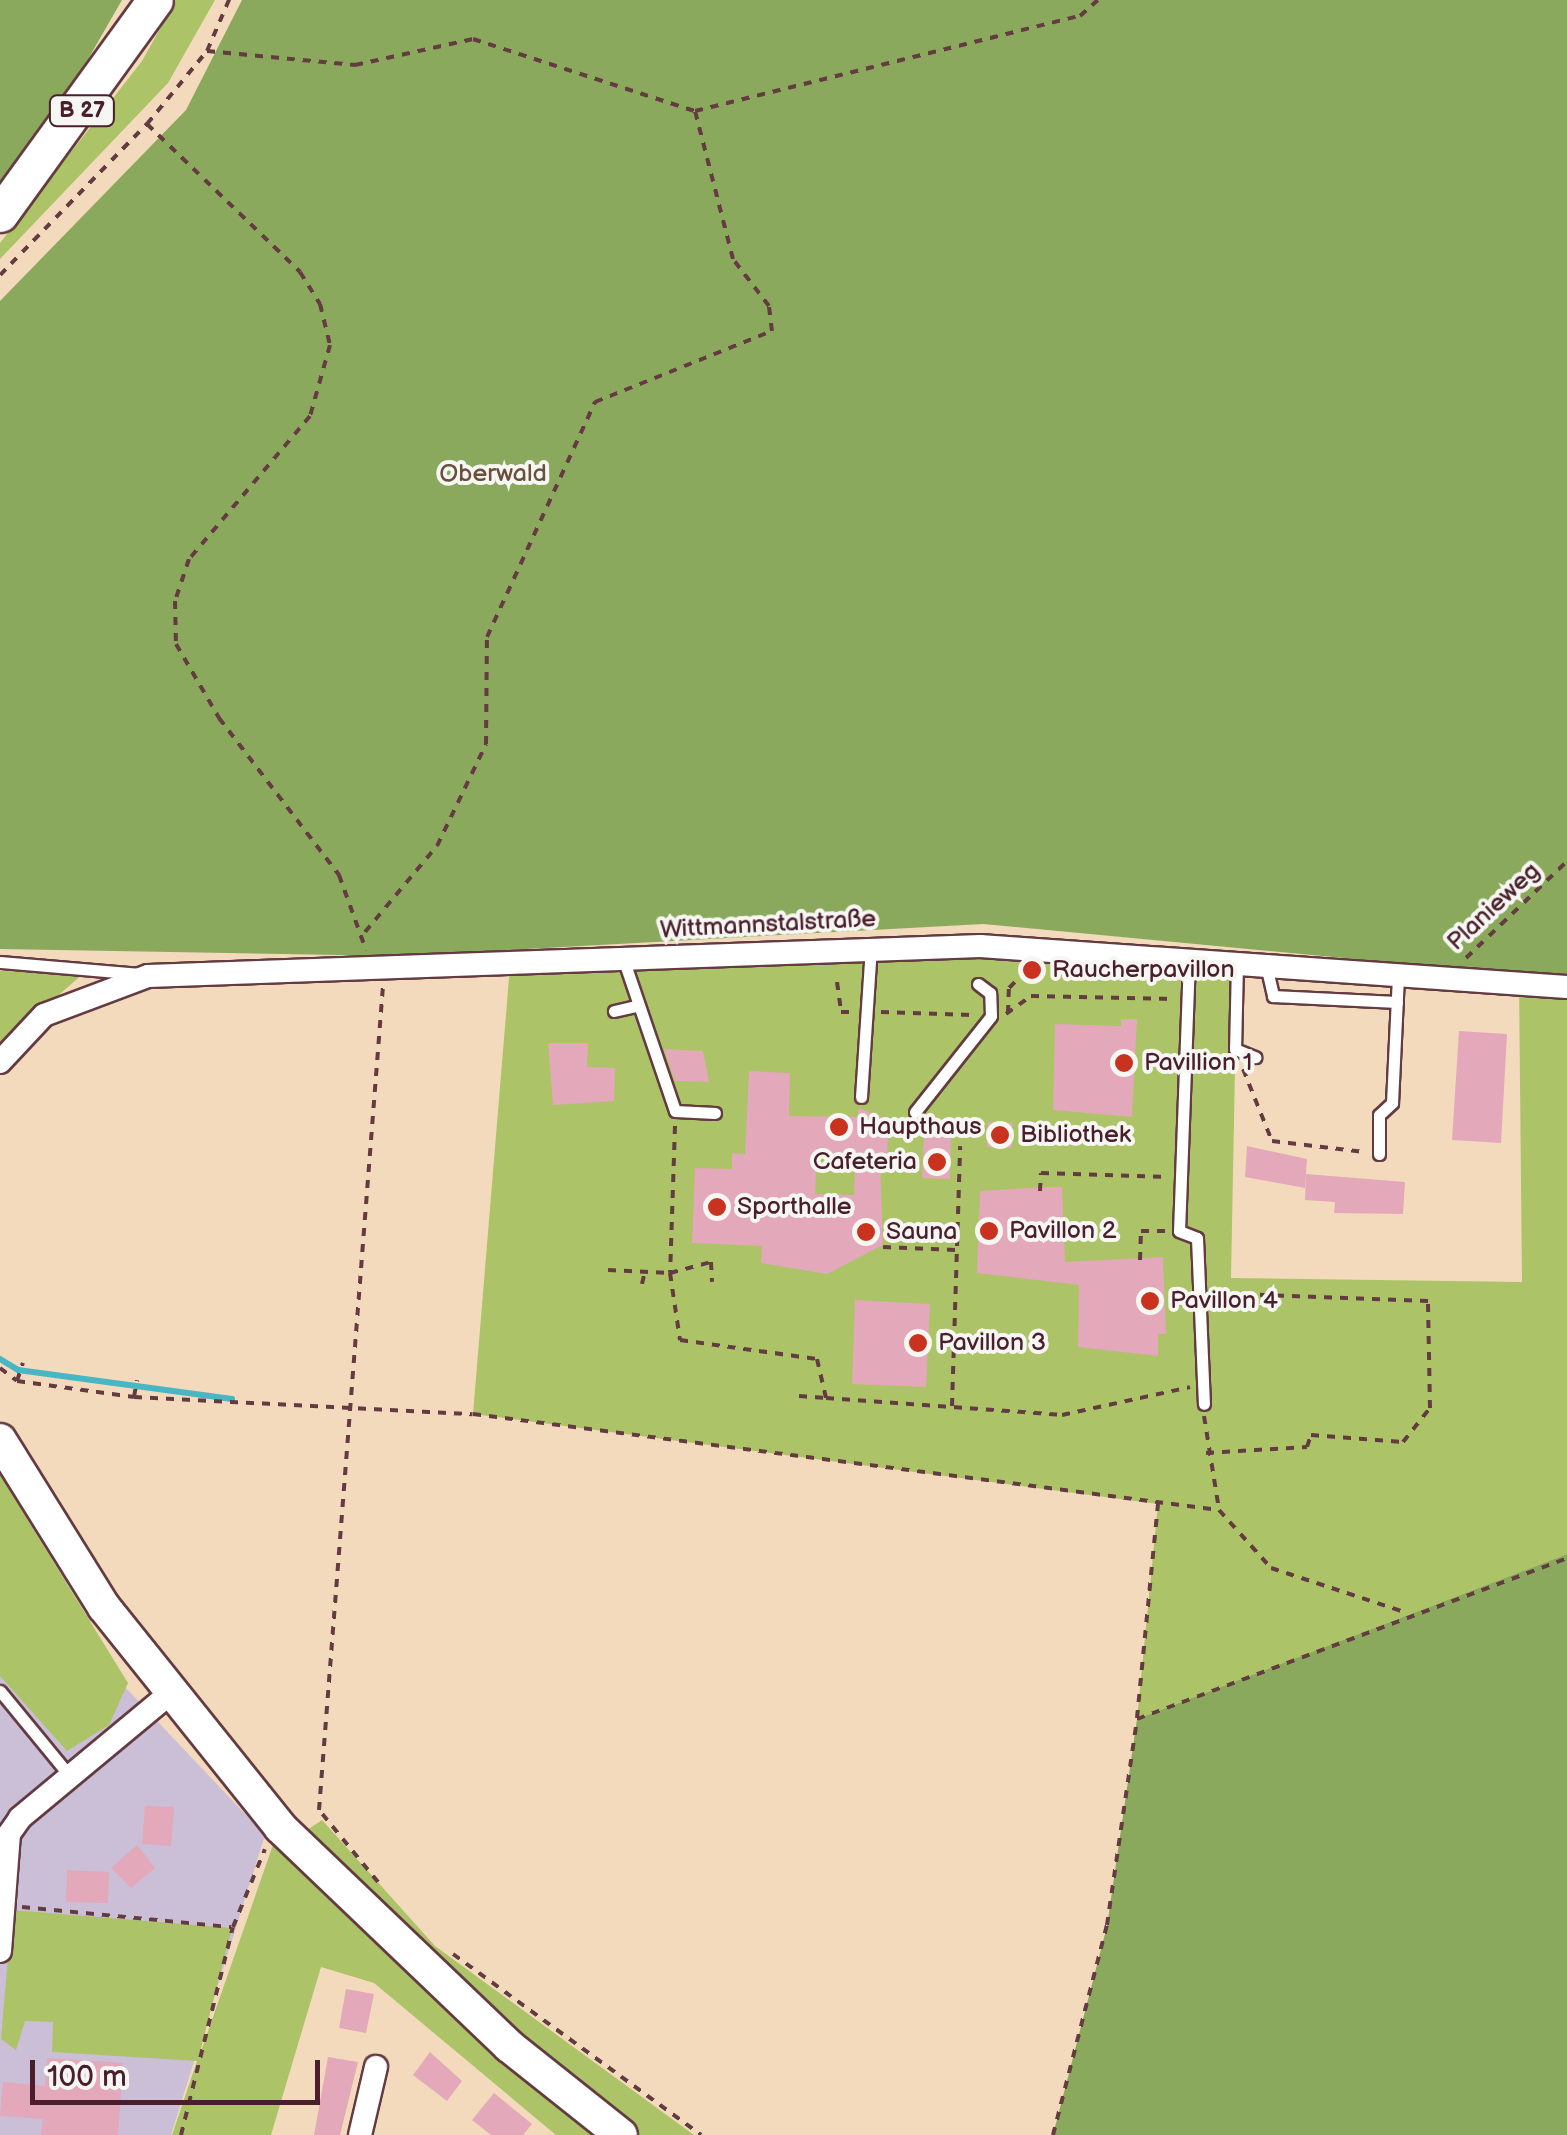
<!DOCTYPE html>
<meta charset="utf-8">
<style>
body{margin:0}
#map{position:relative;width:1567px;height:2135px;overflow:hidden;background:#f4dabc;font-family:"Balsamiq Sans",sans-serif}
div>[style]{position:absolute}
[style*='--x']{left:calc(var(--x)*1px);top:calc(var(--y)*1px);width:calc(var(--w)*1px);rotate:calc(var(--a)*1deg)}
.industrial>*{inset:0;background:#cabfd6}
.green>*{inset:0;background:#adc367}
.forest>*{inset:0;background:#8aa95c}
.stream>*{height:6px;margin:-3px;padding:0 3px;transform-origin:3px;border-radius:3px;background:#48b6c3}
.building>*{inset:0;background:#e3a8b9}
.path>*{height:4px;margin-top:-2px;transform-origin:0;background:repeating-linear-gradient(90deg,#643b41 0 8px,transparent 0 16px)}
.roads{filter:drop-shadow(2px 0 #643b41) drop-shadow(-2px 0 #643b41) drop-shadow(0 2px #643b41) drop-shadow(0 -2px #643b41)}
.lane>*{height:11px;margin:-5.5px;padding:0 5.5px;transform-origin:5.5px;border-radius:5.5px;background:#fff}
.street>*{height:22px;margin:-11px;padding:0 11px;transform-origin:11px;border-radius:11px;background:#fff}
.secondary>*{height:32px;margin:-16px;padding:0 16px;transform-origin:16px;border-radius:16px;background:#fff}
.primary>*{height:35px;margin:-17.5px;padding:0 17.5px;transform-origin:17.5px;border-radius:17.5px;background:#fff}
.dots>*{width:28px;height:28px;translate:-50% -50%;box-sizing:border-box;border:5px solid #f6f6f2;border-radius:50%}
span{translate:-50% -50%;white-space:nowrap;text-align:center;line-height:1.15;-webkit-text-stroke:8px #f6f6f2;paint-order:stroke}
.shield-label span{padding:2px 8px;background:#f6f6f2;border:2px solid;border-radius:8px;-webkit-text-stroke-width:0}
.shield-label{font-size:22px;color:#4a1f2b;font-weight:700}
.park-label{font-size:25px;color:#68503d}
.street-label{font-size:25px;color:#4a1f2b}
.poi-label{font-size:25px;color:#4a1f2b}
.left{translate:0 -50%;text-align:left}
.right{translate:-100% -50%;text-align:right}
.scale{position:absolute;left:30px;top:2060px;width:290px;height:45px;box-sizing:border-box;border:5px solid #4a1f2b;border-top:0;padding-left:12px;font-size:30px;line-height:35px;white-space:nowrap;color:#4a1f2b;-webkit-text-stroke:8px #f6f6f2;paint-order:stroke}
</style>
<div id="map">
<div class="industrial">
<i style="clip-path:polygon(0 1555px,265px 1835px,171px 2135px,0 2135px)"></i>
</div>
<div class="green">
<i style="clip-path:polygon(176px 0,215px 0,168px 83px,0 259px,0 243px,142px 61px)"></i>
<i style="clip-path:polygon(980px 946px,1237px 963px,1231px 1278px,1522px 1282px,1519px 982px,1567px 989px,1567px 1554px,1137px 1719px,1158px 1504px,473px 1414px,510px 966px)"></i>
<i style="clip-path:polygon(0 971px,84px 973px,0 1046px)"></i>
<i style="clip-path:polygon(0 1475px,128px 1683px,109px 1725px,67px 1751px,0 1676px)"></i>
<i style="clip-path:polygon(322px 1820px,435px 1946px,694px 2135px,625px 2135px,304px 1832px)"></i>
<i style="clip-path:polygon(274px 1842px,602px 2135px,556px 2135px,374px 1983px,321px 1967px,271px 2135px,172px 2135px,197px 2061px,52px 2052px,53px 2022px,25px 2021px,16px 2050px,1px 2039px,12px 1910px,232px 1928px,198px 2060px)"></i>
</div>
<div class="forest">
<i style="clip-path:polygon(0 0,122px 0,41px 141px,0 185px)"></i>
<i style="clip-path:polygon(242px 0,1567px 0,1567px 979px,983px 924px,396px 956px,0 949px,0 301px,186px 110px)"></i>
<i style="clip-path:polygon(1567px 1554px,1567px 2135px,1053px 2135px,1107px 1926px,1137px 1719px)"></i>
</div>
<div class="stream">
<i style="--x:0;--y:1359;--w:21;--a:31"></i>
<i style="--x:18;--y:1370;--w:216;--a:7.7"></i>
</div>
<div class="building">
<i style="clip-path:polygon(1121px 1019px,1137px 1019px,1132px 1117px,1053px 1110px,1055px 1024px,1121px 1026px)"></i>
<i style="clip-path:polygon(1459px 1031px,1507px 1034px,1501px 1143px,1452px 1140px)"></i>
<i style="clip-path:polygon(548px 1043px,588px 1043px,587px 1067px,615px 1068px,614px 1101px,553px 1105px)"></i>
<i style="clip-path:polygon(664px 1049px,703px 1051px,709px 1082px,675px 1081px)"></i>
<i style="clip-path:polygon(evenodd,749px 1071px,790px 1073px,789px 1116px,857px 1117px,859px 1108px,889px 1120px,887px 1159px,880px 1159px,883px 1245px,827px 1274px,761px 1263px,762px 1246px,692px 1243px,695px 1168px,732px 1169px,732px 1153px,745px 1154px,749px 1071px,817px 1156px,855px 1158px,854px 1195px,815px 1194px,817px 1156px)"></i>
<i style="clip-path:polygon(988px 1122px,1012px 1123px,1012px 1148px,987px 1147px)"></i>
<i style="clip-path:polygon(924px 1135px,951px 1136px,950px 1179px,922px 1178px)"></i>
<i style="clip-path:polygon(1247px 1146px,1307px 1159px,1305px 1188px,1245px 1177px)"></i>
<i style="clip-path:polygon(1306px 1174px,1405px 1182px,1403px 1214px,1334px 1213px,1335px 1202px,1305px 1200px)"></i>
<i style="clip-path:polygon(1045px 1187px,1062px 1187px,1065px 1262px,1163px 1257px,1166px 1334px,1158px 1334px,1158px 1356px,1078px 1347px,1079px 1285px,977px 1273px,980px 1191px)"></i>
<i style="clip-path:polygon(855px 1300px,930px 1304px,926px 1387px,852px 1384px)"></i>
<i style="clip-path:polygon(145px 1806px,174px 1807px,171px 1846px,142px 1844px)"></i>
<i style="clip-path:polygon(137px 1845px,155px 1868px,131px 1888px,111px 1868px)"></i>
<i style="clip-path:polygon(67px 1870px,109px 1872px,108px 1903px,66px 1902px)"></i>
<i style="clip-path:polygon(346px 1989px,374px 1994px,366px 2033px,339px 2028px)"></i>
<i style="clip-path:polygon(430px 2052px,462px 2081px,447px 2101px,413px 2075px)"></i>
<i style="clip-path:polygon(328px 2057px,358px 2062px,340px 2135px,314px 2135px)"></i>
<i style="clip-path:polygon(47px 2058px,123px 2063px,118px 2135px,41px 2135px,43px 2119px,0 2116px,3px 2082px,45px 2086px)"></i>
<i style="clip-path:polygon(494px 2093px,532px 2124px,523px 2135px,491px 2135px,472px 2120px)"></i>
</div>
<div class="path">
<i style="--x:207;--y:51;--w:149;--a:5.4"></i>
<i style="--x:355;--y:65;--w:121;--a:-12.4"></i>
<i style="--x:473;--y:39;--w:233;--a:18"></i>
<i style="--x:695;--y:111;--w:397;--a:-13.9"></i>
<i style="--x:1080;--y:16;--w:24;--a:-42"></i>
<i style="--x:147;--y:124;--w:213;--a:44"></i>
<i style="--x:300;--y:272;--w:38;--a:58"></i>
<i style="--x:320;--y:304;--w:42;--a:76.3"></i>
<i style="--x:330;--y:345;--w:74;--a:105.7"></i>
<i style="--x:310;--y:416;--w:187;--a:130.2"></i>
<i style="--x:189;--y:559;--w:44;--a:108.4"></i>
<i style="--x:175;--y:601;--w:43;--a:88.7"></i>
<i style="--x:176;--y:644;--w:86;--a:59.8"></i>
<i style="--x:219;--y:718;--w:198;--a:52.6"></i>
<i style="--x:339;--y:875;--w:80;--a:70.2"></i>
<i style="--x:0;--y:275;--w:211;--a:-45.8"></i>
<i style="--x:147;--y:124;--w:94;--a:-50.6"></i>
<i style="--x:207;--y:51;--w:56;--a:-66.7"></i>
<i style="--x:365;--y:932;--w:112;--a:-50.1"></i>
<i style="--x:437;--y:846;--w:113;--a:-64.3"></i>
<i style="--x:486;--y:744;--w:107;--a:-89.5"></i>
<i style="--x:487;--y:637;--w:259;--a:-65.3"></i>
<i style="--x:595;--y:402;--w:191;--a:-21.9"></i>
<i style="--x:772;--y:331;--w:25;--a:-97"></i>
<i style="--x:769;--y:306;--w:59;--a:-127.5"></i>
<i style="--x:733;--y:259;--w:153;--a:-104.4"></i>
<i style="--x:1466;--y:958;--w:140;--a:-43.8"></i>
<i style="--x:837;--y:982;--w:30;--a:82"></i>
<i style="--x:841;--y:1012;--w:11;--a:0"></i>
<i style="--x:881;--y:1012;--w:91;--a:1.9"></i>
<i style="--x:1008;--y:1013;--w:25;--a:-88"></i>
<i style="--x:1009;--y:988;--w:17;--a:-45"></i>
<i style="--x:1006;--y:1014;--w:31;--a:-36"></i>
<i style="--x:1031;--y:996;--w:144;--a:1.2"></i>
<i style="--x:1243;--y:1069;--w:78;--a:68.1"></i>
<i style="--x:1272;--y:1141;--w:93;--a:6.8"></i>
<i style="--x:675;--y:1126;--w:147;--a:91.9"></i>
<i style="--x:670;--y:1273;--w:68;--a:81.5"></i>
<i style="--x:680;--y:1340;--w:138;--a:7.9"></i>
<i style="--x:817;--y:1359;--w:40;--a:77"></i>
<i style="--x:826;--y:1398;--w:237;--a:4.1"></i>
<i style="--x:1062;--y:1415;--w:131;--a:-12.3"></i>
<i style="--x:1040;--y:1191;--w:18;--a:-87"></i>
<i style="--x:1041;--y:1173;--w:128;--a:1.8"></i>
<i style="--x:883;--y:1247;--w:73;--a:2.4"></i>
<i style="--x:1140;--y:1260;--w:29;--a:-88"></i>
<i style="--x:1141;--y:1231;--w:26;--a:0"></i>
<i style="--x:608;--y:1270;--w:62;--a:2.8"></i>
<i style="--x:670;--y:1273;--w:42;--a:-15"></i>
<i style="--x:711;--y:1262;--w:20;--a:87"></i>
<i style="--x:642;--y:1284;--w:13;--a:-77"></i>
<i style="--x:0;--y:1368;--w:21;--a:37"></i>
<i style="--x:17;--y:1381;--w:118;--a:7.8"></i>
<i style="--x:134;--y:1397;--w:339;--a:2.9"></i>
<i style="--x:473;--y:1414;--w:752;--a:7.33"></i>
<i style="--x:1219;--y:1510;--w:78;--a:48.1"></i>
<i style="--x:1271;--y:1568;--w:140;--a:18.3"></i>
<i style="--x:17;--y:1381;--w:19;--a:-72"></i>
<i style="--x:799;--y:1396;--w:27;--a:4"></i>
<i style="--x:134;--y:1397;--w:17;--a:-80"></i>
<i style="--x:952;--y:1406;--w:260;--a:-88.2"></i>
<i style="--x:1204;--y:1416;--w:95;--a:80.9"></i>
<i style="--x:1206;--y:1453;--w:101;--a:-3.4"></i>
<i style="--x:1307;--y:1447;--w:13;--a:-72"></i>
<i style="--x:1311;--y:1435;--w:92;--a:4.4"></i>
<i style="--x:1403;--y:1442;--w:43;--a:-51.5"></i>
<i style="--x:1430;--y:1408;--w:107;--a:-91.1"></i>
<i style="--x:1428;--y:1301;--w:215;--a:-177.9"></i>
<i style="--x:1137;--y:1718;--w:215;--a:-84.4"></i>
<i style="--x:378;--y:1882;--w:93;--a:-129.3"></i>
<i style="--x:319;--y:1810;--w:827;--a:-85.56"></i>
<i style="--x:22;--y:1907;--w:210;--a:5.5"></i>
<i style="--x:453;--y:1954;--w:307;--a:36.1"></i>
<i style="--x:181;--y:2135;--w:214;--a:-76"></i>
<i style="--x:233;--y:1927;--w:84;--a:-67.7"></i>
<i style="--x:1053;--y:2135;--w:217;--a:-75.6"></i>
<i style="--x:1107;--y:1925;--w:208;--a:-81.7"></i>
<i style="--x:1137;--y:1719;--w:459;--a:-20.5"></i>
</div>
<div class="roads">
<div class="lane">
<i style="--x:1189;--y:959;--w:272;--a:92.1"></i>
<i style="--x:1179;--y:1231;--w:19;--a:21"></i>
<i style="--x:1197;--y:1238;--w:166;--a:87.6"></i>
<i style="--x:624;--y:961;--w:158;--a:71.2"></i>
<i style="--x:675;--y:1111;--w:40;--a:2.9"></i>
<i style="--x:0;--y:962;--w:141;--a:4.9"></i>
<i style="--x:1237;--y:963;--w:86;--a:91.3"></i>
<i style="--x:1235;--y:1049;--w:22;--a:22"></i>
<i style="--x:1266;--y:965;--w:32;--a:77"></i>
<i style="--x:1273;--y:996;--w:124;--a:2.8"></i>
<i style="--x:614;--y:1011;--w:23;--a:-13"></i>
<i style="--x:861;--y:1097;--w:150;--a:-86.2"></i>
<i style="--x:915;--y:1112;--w:122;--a:-51.6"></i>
<i style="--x:991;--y:1016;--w:23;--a:-92"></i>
<i style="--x:990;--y:993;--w:15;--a:-143"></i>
<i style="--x:1379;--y:1154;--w:39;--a:-90"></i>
<i style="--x:1379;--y:1115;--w:18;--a:-43"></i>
<i style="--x:1392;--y:1103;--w:129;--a:-87.3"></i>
<i style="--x:0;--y:1691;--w:109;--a:50.6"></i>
</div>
<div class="street">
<i style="--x:0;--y:1062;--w:64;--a:-46.9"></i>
<i style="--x:44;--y:1015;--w:111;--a:-20.6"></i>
<i style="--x:148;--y:976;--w:833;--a:-2.07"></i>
<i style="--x:980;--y:946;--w:588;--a:4"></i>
<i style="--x:0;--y:1951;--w:117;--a:-85.6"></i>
<i style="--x:9;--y:1834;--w:19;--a:-55"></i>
<i style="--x:20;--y:1818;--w:192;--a:-39.7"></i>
<i style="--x:360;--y:2135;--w:70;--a:-76.8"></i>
</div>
<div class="secondary">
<i style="--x:0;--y:1440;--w:197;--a:58.1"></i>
<i style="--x:104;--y:1607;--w:282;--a:51.3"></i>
<i style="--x:280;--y:1827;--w:317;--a:43.7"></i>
<i style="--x:509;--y:2046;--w:143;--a:38.5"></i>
</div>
<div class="primary">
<i style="--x:0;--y:214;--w:264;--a:-54.1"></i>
</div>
</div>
<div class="dots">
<i style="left:1032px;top:970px;background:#c8321e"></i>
<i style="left:1124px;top:1063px;background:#c8321e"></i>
<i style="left:839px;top:1127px;background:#c8321e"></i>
<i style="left:1000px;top:1135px;background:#c8321e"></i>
<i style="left:937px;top:1162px;background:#c8321e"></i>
<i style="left:717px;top:1207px;background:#c8321e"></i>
<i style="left:989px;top:1231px;background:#c8321e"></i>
<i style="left:866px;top:1232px;background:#c8321e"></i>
<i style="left:1150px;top:1301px;background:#c8321e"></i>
<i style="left:918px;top:1343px;background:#c8321e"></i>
</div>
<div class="shield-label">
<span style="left:82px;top:111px">B 27</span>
</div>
<div class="park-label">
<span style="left:493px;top:474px">Oberwald</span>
</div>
<div class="street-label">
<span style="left:1494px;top:907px;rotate:-43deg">Planieweg</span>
<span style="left:768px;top:925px;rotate:-3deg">Wittmannstalstraße</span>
</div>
<div class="poi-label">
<span class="left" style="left:1052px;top:970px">Raucherpavillon</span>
<span class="left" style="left:1144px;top:1063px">Pavillion 1</span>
<span class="left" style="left:859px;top:1127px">Haupthaus</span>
<span class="left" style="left:1020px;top:1135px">Bibliothek</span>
<span class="right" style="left:917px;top:1162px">Cafeteria</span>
<span class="left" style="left:737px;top:1207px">Sporthalle</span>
<span class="left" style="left:1009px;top:1231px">Pavillon 2</span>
<span class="left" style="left:886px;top:1232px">Sauna</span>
<span class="left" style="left:1170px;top:1301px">Pavillon 4</span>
<span class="left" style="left:938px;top:1343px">Pavillon 3</span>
</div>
<div class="scale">100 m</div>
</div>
